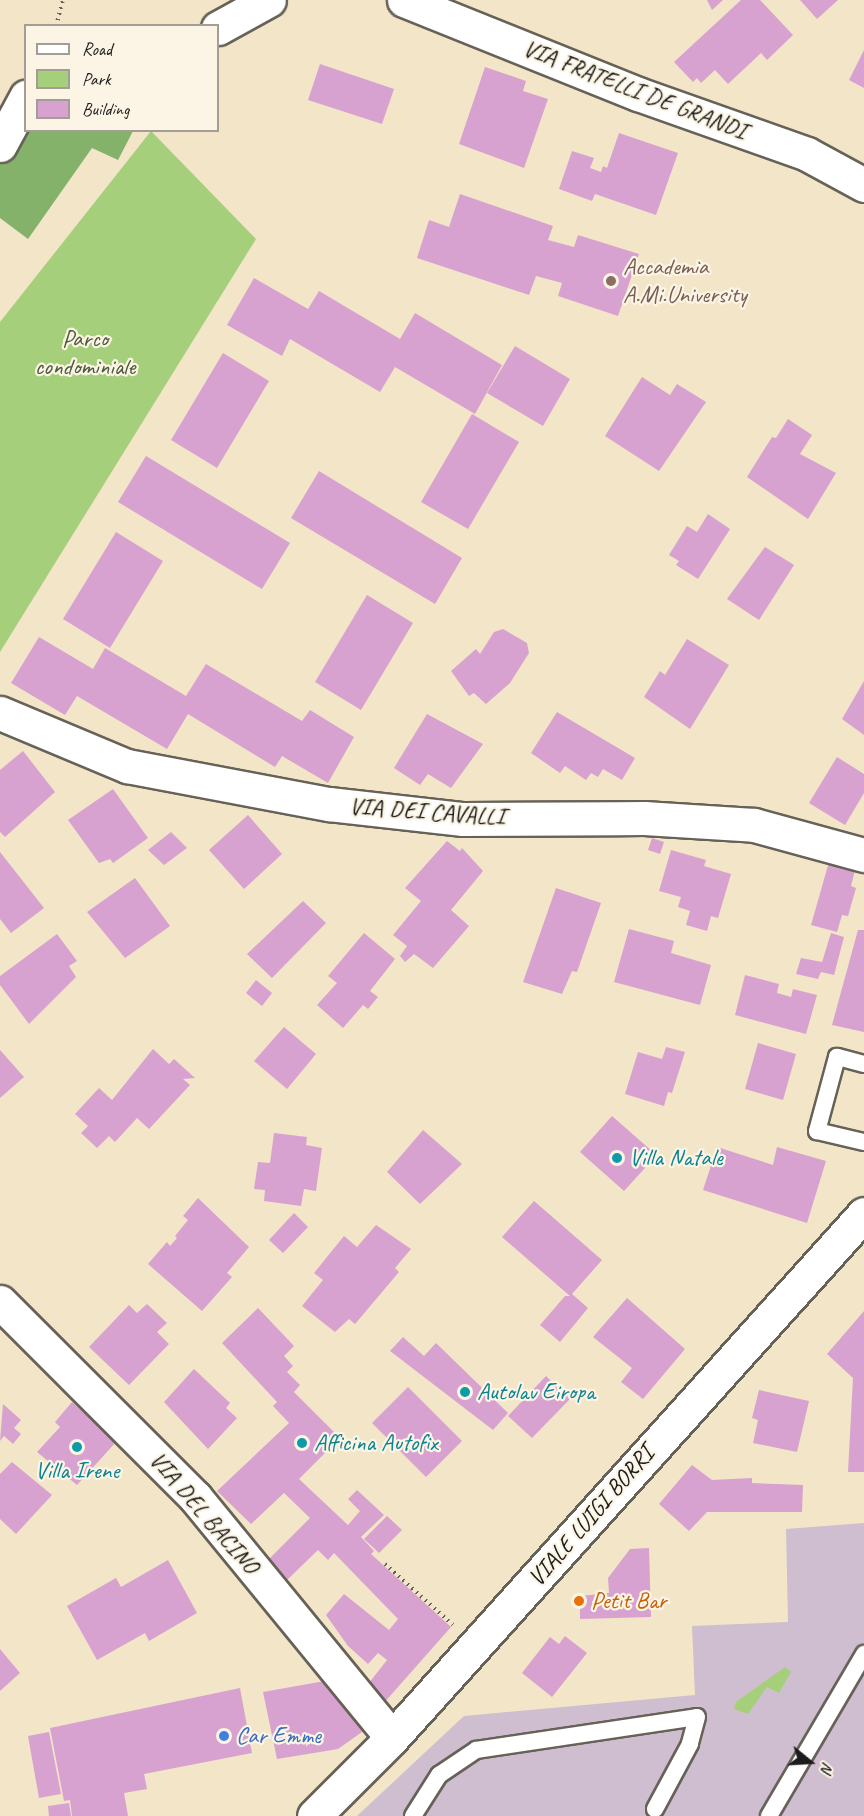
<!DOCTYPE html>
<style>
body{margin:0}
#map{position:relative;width:864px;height:1816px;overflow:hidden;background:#f2e5c8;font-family:Caveat,sans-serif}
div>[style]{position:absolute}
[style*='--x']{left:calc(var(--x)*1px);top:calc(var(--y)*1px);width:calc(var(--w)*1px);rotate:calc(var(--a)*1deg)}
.industrial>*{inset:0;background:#cebed0}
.green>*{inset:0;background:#a6cf7b}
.forest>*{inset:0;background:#84b26b}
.building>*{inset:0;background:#d8a2d0}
.path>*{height:4px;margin-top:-2px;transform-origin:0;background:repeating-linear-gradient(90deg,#676258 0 1.5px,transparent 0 6px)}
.roads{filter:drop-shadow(2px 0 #676258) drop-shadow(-2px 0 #676258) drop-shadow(0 2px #676258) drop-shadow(0 -2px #676258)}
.lane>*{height:16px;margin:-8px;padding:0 8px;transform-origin:8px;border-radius:8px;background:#fff}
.street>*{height:33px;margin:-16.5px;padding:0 16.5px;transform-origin:16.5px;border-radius:16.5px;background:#fff}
.secondary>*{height:33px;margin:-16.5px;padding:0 16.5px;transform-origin:16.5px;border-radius:16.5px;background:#fff}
.dots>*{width:16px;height:16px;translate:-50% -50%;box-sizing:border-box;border:3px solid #fcf5e5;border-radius:50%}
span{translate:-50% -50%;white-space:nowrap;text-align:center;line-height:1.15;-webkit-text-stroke:4.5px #fcf5e5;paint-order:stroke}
.street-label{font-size:24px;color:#1c1c1c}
.education-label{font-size:24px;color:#785e54}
.left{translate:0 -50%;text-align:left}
.park-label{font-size:24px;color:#4c5b3d}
.culture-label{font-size:24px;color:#0d838f}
.food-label{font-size:24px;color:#c56008}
.shop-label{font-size:24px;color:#366cbe}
.legend{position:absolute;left:24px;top:24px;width:195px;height:108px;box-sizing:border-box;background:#fcf5e5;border:2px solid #a29e95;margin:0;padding:8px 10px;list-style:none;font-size:18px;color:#1c1c1c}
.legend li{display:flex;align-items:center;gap:12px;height:30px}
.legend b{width:30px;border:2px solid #a29e95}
.north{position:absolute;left:780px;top:1732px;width:60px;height:60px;-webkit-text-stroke:4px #fcf5e5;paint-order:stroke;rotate:108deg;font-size:16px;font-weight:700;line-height:24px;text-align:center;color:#1c1c1c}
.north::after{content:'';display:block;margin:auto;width:21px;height:27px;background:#1c1c1c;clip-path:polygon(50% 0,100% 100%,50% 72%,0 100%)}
</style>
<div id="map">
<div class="industrial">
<i style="clip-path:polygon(864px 1523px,864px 1816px,357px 1816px,464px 1716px,695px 1695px,692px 1626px,788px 1622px,786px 1529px)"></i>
</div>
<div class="green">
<i style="clip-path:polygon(151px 131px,256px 239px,0 652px,0 322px)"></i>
<i style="clip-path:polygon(785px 1667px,791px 1672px,779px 1693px,767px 1687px,748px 1714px,734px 1709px,736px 1702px)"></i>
</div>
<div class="forest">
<i style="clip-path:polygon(26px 130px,133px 131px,118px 160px,92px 148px,28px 239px,0 218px,0 158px)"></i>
</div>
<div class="building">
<i style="clip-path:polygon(707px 0,723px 0,712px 10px)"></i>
<i style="clip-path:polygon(741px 0,760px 0,793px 35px,767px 60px,761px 53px,728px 84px,715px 70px,701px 83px,697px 78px,693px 82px,674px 62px)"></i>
<i style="clip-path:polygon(800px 0,838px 0,817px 19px)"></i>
<i style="clip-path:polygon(864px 50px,864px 88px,849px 80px)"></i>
<i style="clip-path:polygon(320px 64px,394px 89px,382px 124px,308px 100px)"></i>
<i style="clip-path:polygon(485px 67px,526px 81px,523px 91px,548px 99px,524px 168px,459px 144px)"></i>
<i style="clip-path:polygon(619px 133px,678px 153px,656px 215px,595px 194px,592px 201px,559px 189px,572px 151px,594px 158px,590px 168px,601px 172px,603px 166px,607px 168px)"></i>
<i style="clip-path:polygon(460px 194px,553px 226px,548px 240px,574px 247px,578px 235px,639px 254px,618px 316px,558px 296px,562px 283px,536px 276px,529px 295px,417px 258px,429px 220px,449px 227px)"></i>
<i style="clip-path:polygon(254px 278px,308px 309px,319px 291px,400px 339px,415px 313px,502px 365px,475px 414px,395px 367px,380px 392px,290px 339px,282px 356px,227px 325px)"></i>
<i style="clip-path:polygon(515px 346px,570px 379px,543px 426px,487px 393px)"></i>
<i style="clip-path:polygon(223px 353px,269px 381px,217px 468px,171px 440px)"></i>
<i style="clip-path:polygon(642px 377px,670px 395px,677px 384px,706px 402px,659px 471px,605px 436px)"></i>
<i style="clip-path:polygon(472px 414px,519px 442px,468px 529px,421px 502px)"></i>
<i style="clip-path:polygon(788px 419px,812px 435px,800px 454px,836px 473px,808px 519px,747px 477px,772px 437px,776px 438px)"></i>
<i style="clip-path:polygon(146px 456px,290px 543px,262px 589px,118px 502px)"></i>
<i style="clip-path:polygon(319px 471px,462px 558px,435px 604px,291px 518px)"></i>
<i style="clip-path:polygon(708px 514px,730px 529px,698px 579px,676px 565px,679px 561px,669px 555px,687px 526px,697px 532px)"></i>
<i style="clip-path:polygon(116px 532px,163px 561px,110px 648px,63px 619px)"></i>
<i style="clip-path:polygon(765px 547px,794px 565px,759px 620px,727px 599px)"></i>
<i style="clip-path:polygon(367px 595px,413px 623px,361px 710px,315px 682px)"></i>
<i style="clip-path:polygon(503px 629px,527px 643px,529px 653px,510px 683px,486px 704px,474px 693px,469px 696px,451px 671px,476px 649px,480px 654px,494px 632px)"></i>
<i style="clip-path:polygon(39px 637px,93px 669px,105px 648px,186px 696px,206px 664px,302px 721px,310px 710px,354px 737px,328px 783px,282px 756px,275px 767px,188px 714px,167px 749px,77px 696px,65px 715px,11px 683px)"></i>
<i style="clip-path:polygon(687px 639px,729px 665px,690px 729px,644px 697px,660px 671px,665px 675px)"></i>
<i style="clip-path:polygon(864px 681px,864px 735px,842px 719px)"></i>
<i style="clip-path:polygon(557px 712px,635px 758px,622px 780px,603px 769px,598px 777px,591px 773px,586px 780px,565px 766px,560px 773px,531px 753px)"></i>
<i style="clip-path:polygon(427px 714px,483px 744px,451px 788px,428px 774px,420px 785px,394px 768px)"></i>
<i style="clip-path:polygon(23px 751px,55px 792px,5px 837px,0 832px,0 770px)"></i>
<i style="clip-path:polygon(837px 757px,864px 774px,864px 793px,845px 825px,809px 803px)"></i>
<i style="clip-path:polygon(113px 789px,148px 838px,113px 863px,110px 859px,99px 863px,68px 820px)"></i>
<i style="clip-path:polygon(248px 815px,282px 854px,244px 889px,209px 850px)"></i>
<i style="clip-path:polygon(171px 832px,187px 848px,164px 865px,148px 850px)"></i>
<i style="clip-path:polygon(652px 838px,664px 842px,660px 854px,648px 850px)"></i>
<i style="clip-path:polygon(447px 841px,460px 851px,462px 848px,483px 871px,451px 910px,469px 926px,433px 968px,414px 954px,405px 962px,400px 956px,407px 946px,393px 935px,421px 901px,405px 888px)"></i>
<i style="clip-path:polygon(671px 850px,706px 860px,704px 866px,731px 874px,718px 918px,711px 916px,707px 931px,686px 925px,690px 911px,678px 907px,681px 897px,659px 891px)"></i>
<i style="clip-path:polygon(0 852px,44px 908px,11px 933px,0 919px)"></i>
<i style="clip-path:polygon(829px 862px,855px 870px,851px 886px,856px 888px,848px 916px,842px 915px,837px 932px,811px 925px)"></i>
<i style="clip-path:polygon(135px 878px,170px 926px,125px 958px,87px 912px)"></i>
<i style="clip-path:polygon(556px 888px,601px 903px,577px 972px,572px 971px,562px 994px,523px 982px)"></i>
<i style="clip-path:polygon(303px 901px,326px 923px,272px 978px,247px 954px)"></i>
<i style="clip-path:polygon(629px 929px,674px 941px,671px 953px,711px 965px,700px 1005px,614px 982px)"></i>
<i style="clip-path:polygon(858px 930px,864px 930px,864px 1032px,832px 1025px)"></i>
<i style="clip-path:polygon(364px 933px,395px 959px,370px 991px,378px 997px,368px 1009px,363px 1005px,343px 1028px,317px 1005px,337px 983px,328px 976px)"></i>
<i style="clip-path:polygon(831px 933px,844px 937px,834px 975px,821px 972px,818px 979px,796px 974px,801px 958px,822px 962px)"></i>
<i style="clip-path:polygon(57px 934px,77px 961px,69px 966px,76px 977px,29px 1024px,0 985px,0 976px)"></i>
<i style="clip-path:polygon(745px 975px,779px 984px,777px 993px,791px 997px,793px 989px,817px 995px,806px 1034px,735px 1015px)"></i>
<i style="clip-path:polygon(256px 980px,272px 993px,262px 1006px,246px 993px)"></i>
<i style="clip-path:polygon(284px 1027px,316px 1054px,287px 1089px,254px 1061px)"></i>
<i style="clip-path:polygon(758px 1043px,796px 1054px,783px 1100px,745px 1089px)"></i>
<i style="clip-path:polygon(666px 1047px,685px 1052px,672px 1093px,668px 1092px,664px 1106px,625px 1094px,638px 1052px,662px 1059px)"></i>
<i style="clip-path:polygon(153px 1049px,169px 1064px,174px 1059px,195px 1078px,183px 1079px,190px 1085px,149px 1129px,137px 1118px,115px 1142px,109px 1136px,97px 1148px,81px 1133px,88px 1126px,75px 1114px,99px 1088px,112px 1100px)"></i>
<i style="clip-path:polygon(0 1050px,24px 1077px,0 1098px)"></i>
<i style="clip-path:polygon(612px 1116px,653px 1152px,643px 1165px,645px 1168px,624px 1191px,580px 1152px)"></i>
<i style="clip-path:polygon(423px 1130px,462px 1164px,420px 1204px,387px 1172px)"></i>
<i style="clip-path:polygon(274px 1133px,307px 1137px,306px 1145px,322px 1148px,316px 1191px,304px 1189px,301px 1206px,264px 1201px,265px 1190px,254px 1189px,258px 1162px,270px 1163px)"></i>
<i style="clip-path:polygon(717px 1147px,773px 1165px,777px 1147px,826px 1161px,807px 1223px,703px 1190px)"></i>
<i style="clip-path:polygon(198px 1198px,249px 1247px,227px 1273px,232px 1277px,202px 1311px,148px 1264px,167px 1242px,170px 1246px,177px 1238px,175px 1236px,188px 1220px,183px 1216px)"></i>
<i style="clip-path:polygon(534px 1201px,602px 1260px,572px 1294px,588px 1308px,560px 1342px,540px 1325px,565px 1296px,570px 1296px,502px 1237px)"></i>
<i style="clip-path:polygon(294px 1213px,308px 1227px,283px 1253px,269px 1240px)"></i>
<i style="clip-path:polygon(376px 1225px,411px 1249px,395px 1268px,399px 1272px,355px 1324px,349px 1319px,335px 1332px,302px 1306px,323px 1280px,314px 1273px,344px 1236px,357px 1247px)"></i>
<i style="clip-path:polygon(627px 1298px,685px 1349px,643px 1399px,621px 1382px,632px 1368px,593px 1337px)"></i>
<i style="clip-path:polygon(147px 1304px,167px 1323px,157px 1332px,169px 1344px,129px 1385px,89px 1347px,129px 1305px,137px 1313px)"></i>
<i style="clip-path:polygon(258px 1308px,294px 1346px,284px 1356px,293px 1366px,287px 1372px,300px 1385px,294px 1392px,340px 1438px,299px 1479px,348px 1525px,360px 1511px,348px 1499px,357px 1490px,384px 1515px,361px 1537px,374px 1551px,371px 1554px,451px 1627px,383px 1704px,365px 1688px,387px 1660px,378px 1653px,368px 1664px,348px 1646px,326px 1615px,344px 1594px,389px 1630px,398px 1619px,334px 1553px,328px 1560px,318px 1550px,286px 1581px,267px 1561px,310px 1518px,284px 1493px,251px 1524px,217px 1491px,289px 1423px,273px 1406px,277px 1402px,222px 1343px)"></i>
<i style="clip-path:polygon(864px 1311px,864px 1472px,848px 1472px,853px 1378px,827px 1354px)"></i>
<i style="clip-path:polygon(403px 1337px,424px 1356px,436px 1343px,508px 1413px,493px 1430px,390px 1351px)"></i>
<i style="clip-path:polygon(194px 1369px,230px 1403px,226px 1408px,237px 1418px,208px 1449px,164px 1402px)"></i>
<i style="clip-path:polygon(546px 1376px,570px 1399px,532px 1438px,508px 1416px)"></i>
<i style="clip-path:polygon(408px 1387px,462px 1441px,426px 1477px,372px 1423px)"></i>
<i style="clip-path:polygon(759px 1390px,809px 1401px,797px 1452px,753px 1443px,758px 1420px,752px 1418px)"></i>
<i style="clip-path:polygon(72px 1402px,116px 1442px,77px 1485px,37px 1452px,60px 1427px,55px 1422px)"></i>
<i style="clip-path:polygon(3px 1404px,21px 1420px,14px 1428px,21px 1434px,13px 1444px,4px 1436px,0 1441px)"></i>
<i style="clip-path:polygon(12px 1462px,52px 1495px,16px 1534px,0 1519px,0 1474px)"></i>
<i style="clip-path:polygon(692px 1465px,712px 1480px,752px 1478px,752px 1483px,803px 1485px,802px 1512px,707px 1512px,689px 1531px,659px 1504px)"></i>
<i style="clip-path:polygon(387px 1516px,402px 1530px,379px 1553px,364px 1539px)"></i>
<i style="clip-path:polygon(649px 1548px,651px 1617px,580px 1619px,580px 1596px,609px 1593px,608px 1578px,630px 1549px)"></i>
<i style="clip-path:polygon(168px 1560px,197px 1613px,149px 1641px,145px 1633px,97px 1660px,67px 1606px,116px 1578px,121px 1587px)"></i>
<i style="clip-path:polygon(565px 1636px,587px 1653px,552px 1697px,522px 1673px,550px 1637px,559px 1644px)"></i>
<i style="clip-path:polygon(0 1649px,20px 1673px,0 1691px)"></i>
<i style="clip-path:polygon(336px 1679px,369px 1727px,338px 1749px,277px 1759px,263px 1692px)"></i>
<i style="clip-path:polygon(240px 1688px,252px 1753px,144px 1774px,147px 1789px,124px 1793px,128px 1816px,72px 1816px,70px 1800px,64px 1801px,50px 1728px)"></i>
<i style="clip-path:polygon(49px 1732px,61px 1794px,39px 1798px,28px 1736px)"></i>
<i style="clip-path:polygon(69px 1803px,71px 1816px,49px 1816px,48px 1806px)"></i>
</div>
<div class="path">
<i style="--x:56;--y:26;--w:27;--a:-75"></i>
<i style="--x:385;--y:1564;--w:91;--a:41.9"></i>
</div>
<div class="roads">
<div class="lane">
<i style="--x:864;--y:1064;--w:28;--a:-165"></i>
<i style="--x:837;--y:1057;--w:77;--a:105.1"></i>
<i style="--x:817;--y:1131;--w:48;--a:13.2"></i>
<i style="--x:413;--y:1816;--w:49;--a:-57.6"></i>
<i style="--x:439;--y:1775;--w:45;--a:-34"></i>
<i style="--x:476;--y:1750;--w:223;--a:-8.5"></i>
<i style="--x:697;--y:1717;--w:28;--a:105"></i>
<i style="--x:690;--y:1744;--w:74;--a:118.3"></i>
<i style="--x:769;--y:1816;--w:188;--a:-59.6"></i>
</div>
<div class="street">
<i style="--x:404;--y:0;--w:252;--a:21.9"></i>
<i style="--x:638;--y:94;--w:179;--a:19.5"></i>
<i style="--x:807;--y:154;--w:65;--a:28.5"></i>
<i style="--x:218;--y:28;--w:58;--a:-28.8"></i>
<i style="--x:0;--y:145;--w:55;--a:-61.6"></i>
<i style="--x:0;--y:713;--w:138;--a:22.7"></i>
<i style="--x:127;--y:766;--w:206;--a:10.7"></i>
<i style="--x:329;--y:804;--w:135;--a:6.4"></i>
<i style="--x:463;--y:819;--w:181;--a:-0.3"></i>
<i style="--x:644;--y:818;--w:110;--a:3.6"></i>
<i style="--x:754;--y:825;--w:114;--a:15.3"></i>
<i style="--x:0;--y:1302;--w:276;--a:45"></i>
<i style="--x:195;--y:1497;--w:311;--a:50.7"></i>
</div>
<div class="secondary">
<i style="--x:314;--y:1816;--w:110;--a:-45"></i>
<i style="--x:392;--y:1738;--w:705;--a:-47.99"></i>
</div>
</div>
<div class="dots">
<i style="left:611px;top:281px;background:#8d6e63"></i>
<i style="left:617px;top:1158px;background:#0f9aa8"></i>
<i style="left:465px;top:1392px;background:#0f9aa8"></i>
<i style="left:302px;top:1443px;background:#0f9aa8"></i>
<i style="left:77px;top:1447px;background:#0f9aa8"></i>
<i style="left:579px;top:1601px;background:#e8710a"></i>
<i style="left:224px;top:1736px;background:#3f7fe0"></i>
</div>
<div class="street-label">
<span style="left:635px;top:90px;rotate:21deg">VIA FRATELLI DE GRANDI</span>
<span style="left:427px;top:812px;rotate:4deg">VIA DEI CAVALLI</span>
<span style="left:204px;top:1513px;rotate:49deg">VIA DEL BACINO</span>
<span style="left:591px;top:1516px;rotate:-49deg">VIALE LUIGI BORRI</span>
</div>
<div class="education-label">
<span class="left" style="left:623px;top:281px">Accademia<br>A.Mi.University</span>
</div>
<div class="park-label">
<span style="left:85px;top:353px">Parco<br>condominiale</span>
</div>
<div class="culture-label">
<span class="left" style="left:629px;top:1158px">Villa Natale</span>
<span class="left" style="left:477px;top:1392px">Autolav Eiropa</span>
<span class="left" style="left:314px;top:1443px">Afficina Autofix</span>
<span style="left:77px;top:1471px">Villa Irene</span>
</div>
<div class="food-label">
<span class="left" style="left:591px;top:1601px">Petit Bar</span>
</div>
<div class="shop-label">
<span class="left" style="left:236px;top:1736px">Car Emme</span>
</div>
<ul class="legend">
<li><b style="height:8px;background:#fff"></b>Road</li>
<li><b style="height:16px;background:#a6cf7b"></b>Park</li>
<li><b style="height:16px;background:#d8a2d0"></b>Building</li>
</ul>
<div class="north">N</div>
</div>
